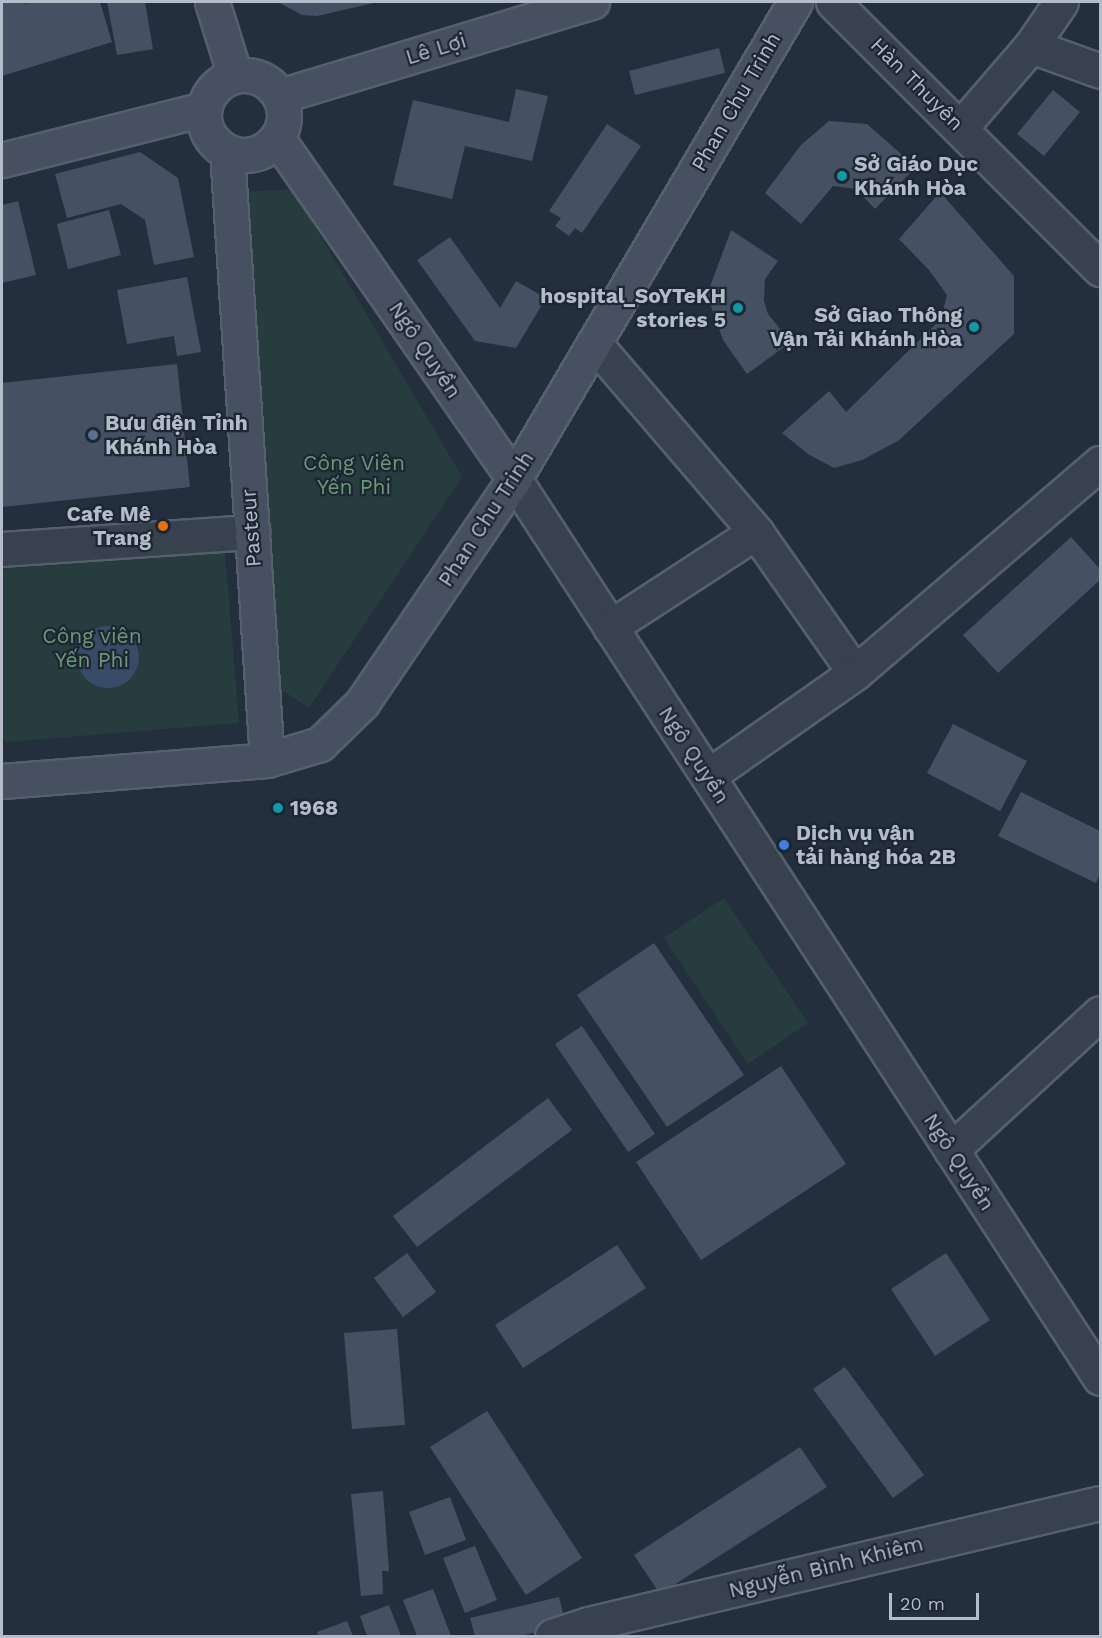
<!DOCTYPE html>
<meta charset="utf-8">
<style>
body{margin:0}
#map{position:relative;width:1102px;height:1638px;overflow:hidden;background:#242f3e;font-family:"Work Sans",sans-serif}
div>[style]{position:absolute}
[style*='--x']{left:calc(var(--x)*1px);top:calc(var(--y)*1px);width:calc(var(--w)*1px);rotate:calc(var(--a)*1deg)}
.green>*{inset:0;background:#263c3f}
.water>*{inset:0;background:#394c67}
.round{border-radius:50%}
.building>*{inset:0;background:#455162}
.roads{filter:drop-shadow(2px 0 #565f6c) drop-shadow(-2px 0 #565f6c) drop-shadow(0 2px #565f6c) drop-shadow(0 -2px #565f6c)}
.street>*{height:33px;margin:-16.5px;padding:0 16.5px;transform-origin:16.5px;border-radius:16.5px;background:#38414e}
.secondary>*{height:33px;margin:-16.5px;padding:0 16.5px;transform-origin:16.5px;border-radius:16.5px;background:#465061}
.secondary>.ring{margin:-16.5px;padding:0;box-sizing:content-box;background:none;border:33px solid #465061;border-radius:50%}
.dots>*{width:16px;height:16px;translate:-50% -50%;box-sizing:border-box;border:3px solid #1d2633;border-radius:50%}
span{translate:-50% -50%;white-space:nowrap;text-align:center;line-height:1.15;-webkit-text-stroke:4.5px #1d2633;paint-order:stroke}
.street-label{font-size:21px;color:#b4bcc9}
.poi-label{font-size:21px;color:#b4bcc9;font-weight:700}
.left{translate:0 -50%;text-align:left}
.right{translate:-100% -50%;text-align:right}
.park-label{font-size:21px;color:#6b9a76}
.frame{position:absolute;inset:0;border:3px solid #b4bcc9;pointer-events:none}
.scale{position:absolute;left:889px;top:1593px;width:90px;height:27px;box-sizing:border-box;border:3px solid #b4bcc9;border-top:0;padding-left:8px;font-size:18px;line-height:21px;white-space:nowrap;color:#b4bcc9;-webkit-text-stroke:4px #1d2633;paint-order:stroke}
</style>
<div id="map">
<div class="green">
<i style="clip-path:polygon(293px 189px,462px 477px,309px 708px,280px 689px,243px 192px)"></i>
<i style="clip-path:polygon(225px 552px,239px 723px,6px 742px,2px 738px,2px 569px)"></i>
<i style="clip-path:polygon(724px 898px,808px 1023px,748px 1064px,664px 938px)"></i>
</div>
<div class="water">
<i class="round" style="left:77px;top:626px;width:62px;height:62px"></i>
</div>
<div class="building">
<i style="clip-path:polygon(2px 2px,24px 2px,25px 4px,34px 2px,100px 2px,112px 42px,2px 76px)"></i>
<i style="clip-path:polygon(107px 2px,145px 2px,153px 49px,117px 55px)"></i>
<i style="clip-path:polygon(278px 2px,374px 2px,374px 3px,317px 16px,302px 15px)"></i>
<i style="clip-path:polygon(719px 48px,725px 73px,635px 95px,629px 71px)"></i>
<i style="clip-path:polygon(516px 89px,548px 96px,532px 161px,465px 146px,452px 199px,393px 185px,413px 100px,509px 122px)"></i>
<i style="clip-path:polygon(1053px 90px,1080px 112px,1044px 156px,1017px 134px)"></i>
<i style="clip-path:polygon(829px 121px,867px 124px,916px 167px,875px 209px,856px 189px,833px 186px,801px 224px,765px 193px,801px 145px)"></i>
<i style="clip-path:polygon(607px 124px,641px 146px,582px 233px,575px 228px,569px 236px,555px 226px,561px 218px,549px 211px)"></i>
<i style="clip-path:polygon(140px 152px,178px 178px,194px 257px,154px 265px,145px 220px,121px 204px,67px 218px,55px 174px)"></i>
<i style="clip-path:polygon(940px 192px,1014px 276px,1014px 334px,898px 441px,862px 460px,834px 468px,808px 454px,782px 433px,829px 391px,846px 412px,941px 319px,947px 295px,929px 270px,899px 239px)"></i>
<i style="clip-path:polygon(18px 201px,36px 275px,2px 283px,2px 205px)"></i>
<i style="clip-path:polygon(109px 210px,121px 255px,68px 269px,57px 224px)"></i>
<i style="clip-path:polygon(731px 230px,778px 261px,765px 279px,764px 301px,768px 314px,791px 342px,747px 374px,723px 340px,707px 295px)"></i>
<i style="clip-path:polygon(450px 237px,500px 308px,516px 281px,546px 298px,516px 348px,475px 341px,417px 260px)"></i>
<i style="clip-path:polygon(187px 277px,201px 352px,177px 356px,174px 336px,127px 344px,117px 290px)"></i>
<i style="clip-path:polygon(177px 364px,190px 487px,2px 507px,2px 383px)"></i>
<i style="clip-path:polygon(1071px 537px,1100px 569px,1100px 580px,998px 673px,963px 635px)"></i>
<i style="clip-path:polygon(953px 724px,1027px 761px,1000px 811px,927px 773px)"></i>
<i style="clip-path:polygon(1021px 792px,1100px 831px,1100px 874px,1096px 883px,998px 836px)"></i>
<i style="clip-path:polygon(654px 943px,744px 1075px,667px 1127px,577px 995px)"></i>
<i style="clip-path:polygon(582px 1026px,655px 1134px,628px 1152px,555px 1044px)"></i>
<i style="clip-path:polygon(781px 1066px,846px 1164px,701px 1260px,636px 1162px)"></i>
<i style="clip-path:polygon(548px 1098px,572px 1130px,417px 1247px,393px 1216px)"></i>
<i style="clip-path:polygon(617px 1245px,646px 1288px,523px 1368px,495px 1325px)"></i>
<i style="clip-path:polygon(407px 1253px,436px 1292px,403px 1317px,374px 1278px)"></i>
<i style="clip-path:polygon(946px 1253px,990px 1320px,935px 1356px,891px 1289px)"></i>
<i style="clip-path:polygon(397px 1329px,405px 1425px,352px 1429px,344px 1333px)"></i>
<i style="clip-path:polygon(845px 1367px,924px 1475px,893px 1498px,813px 1389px)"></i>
<i style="clip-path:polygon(487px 1411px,582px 1558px,526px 1595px,430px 1447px)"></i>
<i style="clip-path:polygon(800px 1447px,827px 1487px,660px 1594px,634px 1555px)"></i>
<i style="clip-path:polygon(383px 1491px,389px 1571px,382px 1571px,383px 1594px,361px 1596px,351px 1494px)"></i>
<i style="clip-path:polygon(450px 1497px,466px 1540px,425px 1555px,409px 1512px)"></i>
<i style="clip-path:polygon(475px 1546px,497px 1600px,465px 1613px,443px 1558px)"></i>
<i style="clip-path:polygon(433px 1589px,451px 1636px,417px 1636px,403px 1600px)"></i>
<i style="clip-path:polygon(559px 1597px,566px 1625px,520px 1636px,475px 1636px,470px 1618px)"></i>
<i style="clip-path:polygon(389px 1605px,401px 1636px,367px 1636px,360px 1616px)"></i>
<i style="clip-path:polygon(347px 1621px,353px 1636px,318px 1636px,317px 1632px)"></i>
</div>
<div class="roads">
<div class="street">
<i style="--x:833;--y:2;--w:378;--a:45"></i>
<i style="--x:1031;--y:46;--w:73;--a:19.9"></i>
<i style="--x:961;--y:127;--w:107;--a:-49.2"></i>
<i style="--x:1031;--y:46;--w:53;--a:-55.7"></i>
<i style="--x:594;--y:343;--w:249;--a:49.4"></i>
<i style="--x:756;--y:532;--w:172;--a:54.9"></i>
<i style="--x:855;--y:673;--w:323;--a:-40.6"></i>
<i style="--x:514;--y:479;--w:1073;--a:56.9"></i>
<i style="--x:2;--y:549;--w:251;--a:-3.9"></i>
<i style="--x:610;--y:627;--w:174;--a:-33.1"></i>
<i style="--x:708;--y:776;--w:179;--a:-35"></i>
<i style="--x:951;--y:1150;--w:202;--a:-42.6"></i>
<i style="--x:552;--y:1636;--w:38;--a:-18"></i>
<i style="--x:588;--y:1624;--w:526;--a:-13.3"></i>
</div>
<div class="secondary">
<i style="--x:212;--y:2;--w:77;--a:72.7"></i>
<i class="ring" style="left:204px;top:75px;width:47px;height:47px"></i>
<i style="--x:280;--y:96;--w:326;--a:-16.8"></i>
<i style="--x:277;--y:138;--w:415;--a:55.2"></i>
<i style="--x:227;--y:152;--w:609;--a:86.24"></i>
<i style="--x:2;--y:160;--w:208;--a:-14.2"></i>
<i style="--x:2;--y:781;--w:266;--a:-4.5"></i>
<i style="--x:267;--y:760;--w:55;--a:-16.8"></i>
<i style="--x:320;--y:744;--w:59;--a:-44.3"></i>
<i style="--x:362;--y:703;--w:271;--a:-55.8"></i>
<i style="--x:514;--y:479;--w:554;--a:-59.5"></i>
</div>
</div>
<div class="dots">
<i style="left:842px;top:176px;background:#0f9aa8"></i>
<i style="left:738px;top:308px;background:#0f9aa8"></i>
<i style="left:974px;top:327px;background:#0f9aa8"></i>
<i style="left:93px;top:435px;background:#5c6f8a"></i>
<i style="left:163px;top:526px;background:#e8710a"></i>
<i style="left:278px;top:808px;background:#0f9aa8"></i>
<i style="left:784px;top:845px;background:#3f7fe0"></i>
</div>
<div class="street-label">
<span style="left:436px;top:49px;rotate:-17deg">Lê Lợi</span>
<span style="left:917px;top:84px;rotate:45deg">Hàn Thuyên</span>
<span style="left:736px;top:102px;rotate:-60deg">Phan Chu Trinh</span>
<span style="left:425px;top:350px;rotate:56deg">Ngô Quyền</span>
<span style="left:486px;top:519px;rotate:-57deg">Phan Chu Trinh</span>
<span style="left:251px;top:528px;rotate:-94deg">Pasteur</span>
<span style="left:694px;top:755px;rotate:57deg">Ngô Quyền</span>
<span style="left:959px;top:1162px;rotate:57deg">Ngô Quyền</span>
<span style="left:826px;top:1567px;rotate:-14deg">Nguyễn Bình Khiêm</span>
</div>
<div class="poi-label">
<span class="left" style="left:854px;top:176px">Sở Giáo Dục<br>Khánh Hòa</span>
<span class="right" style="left:726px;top:308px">hospital_SoYTeKH<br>stories 5</span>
<span class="right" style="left:962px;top:327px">Sở Giao Thông<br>Vận Tải Khánh Hòa</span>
<span class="left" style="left:105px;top:435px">Bưu điện Tỉnh<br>Khánh Hòa</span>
<span class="right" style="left:151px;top:526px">Cafe Mê<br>Trang</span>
<span class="left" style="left:290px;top:808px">1968</span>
<span class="left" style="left:796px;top:845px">Dịch vụ vận<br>tải hàng hóa 2B</span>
</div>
<div class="park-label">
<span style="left:354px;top:475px">Công Viên<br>Yến Phi</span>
<span style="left:92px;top:648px">Công viên<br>Yến Phi</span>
</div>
<div class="frame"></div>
<div class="scale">20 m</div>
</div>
